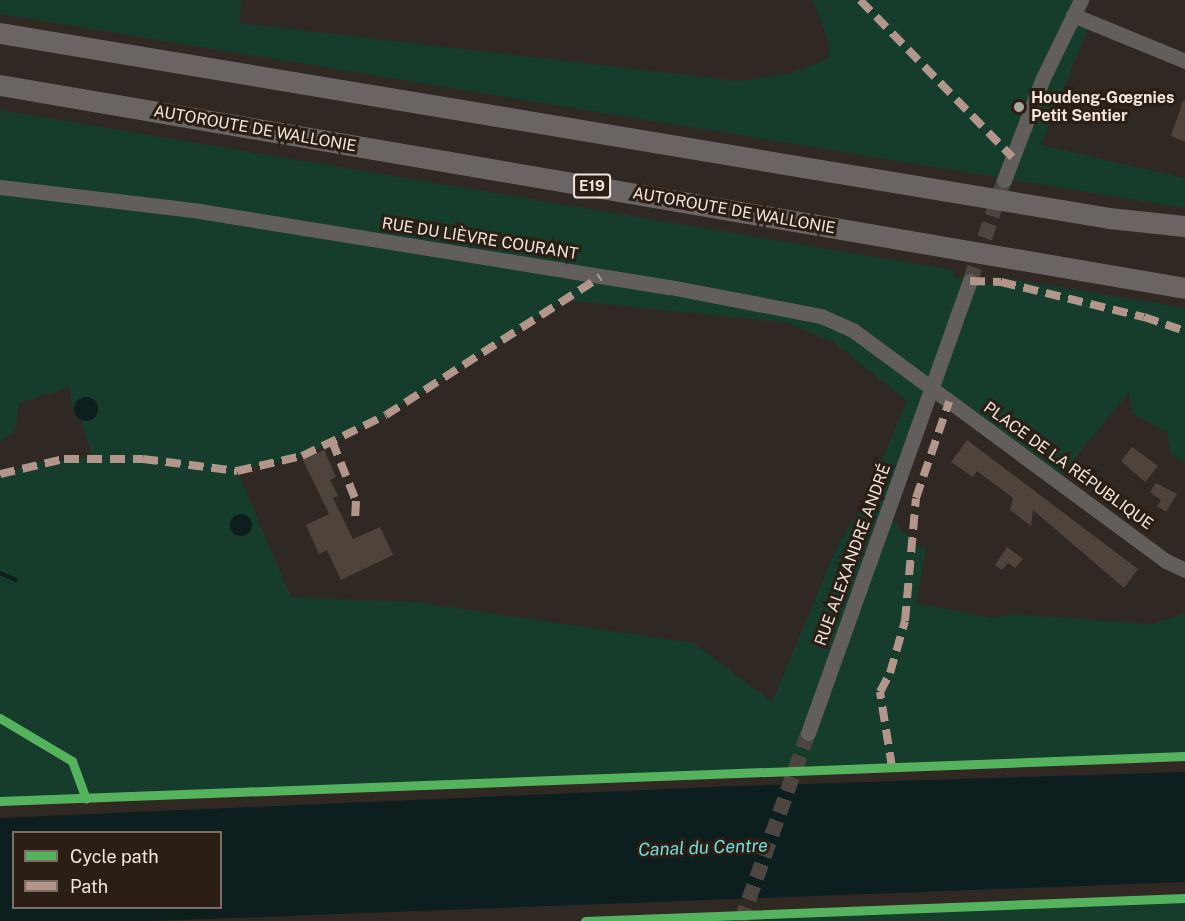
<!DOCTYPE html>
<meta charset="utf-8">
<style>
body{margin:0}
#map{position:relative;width:1185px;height:921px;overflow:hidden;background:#302923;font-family:"Public Sans",sans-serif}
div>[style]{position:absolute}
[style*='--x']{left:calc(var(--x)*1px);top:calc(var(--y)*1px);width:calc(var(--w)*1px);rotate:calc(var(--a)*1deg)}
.green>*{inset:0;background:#163c2c}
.water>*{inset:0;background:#0c1e1e}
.round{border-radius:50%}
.stream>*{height:4px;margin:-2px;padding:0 2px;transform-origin:2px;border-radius:2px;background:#0c1e1e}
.building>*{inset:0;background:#4e443c}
.minor-tunnel>*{height:15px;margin-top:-7.5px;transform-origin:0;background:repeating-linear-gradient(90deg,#4d453f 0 15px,transparent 0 23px)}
.minor>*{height:15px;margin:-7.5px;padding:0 7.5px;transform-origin:7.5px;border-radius:7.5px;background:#625e5c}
.highway>*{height:21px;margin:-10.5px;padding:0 10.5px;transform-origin:10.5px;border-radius:10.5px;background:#6a6462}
.quiet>*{height:8px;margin-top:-4px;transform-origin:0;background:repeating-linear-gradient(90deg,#b2968c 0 15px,transparent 0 23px)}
.cycleway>*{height:9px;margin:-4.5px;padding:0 4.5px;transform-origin:4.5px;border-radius:4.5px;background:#56b35d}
.dots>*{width:16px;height:16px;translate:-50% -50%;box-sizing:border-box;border:3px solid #2b1e14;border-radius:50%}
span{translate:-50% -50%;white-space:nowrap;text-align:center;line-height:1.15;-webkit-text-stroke:6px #2b1e14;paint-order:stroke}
.shield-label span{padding:2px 4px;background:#2b1e14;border:2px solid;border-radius:4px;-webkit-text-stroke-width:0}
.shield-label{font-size:15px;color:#f0e6df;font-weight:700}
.poi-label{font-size:16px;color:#f0e6df;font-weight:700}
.left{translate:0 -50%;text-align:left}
.street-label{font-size:16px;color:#f0e6df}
.water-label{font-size:18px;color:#73dcde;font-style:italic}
.legend{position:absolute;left:12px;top:831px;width:210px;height:78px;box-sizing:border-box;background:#2b1e14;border:2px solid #7a6e65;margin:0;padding:8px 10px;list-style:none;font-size:18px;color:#f0e6df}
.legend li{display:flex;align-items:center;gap:12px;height:30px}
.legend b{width:30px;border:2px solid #7a6e65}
</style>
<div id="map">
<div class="green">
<i style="clip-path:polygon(0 0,241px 0,239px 23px,737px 81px,790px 74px,829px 58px,829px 43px,813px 0,1081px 0,1073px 15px,1090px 23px,1041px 145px,1185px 178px,1185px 208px,0 14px)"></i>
<i style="clip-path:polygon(evenodd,0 110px,953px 270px,954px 277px,1009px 288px,1012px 279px,1185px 308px,1185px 463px,1171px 454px,1167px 432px,1132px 413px,1129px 392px,1057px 480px,931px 390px,886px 515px,916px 544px,926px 549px,916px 603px,992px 618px,1013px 614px,1152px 624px,1185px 614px,1185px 756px,86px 799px,0 798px,0 474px,40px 462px,93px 457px,81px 420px,74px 414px,69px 387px,19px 403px,15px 430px,0 441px,0 110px,565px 300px,788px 323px,833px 342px,907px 401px,861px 509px,838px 544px,772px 702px,693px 643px,415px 602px,291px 597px,237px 471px,302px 456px,386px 415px,565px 300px)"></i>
<i style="clip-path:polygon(1185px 898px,1185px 921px,600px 921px,791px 913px)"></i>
</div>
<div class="water">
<i class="round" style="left:74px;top:397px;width:24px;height:24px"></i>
<i class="round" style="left:230px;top:514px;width:22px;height:22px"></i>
<i style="clip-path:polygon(evenodd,1185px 772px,1185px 882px,152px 921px,0 921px,0 818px,736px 786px,1185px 772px,14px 832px,220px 832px,220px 908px,14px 908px,14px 832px)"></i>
</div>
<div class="stream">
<i style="--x:0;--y:573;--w:17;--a:24"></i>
</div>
<div class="building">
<i style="clip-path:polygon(1183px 101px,1185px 101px,1185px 142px,1171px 136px)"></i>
<i style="clip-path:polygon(967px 440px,1138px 569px,1124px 588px,1033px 510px,1031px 526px,1010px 510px,1013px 498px,977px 471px,973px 477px,951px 462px)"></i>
<i style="clip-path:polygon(1132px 447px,1158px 466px,1145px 482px,1121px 461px)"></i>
<i style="clip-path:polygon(324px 450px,336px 477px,330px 480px,338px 496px,333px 498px,353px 539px,380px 527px,393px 555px,341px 580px,327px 550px,319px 554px,306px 525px,329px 514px,303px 460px)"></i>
<i style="clip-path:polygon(1156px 483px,1177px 494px,1166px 512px,1157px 506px,1161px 500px,1150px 492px)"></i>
<i style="clip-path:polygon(1007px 547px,1023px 559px,1015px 568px,1008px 563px,1002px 570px,995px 565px)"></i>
</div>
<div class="minor-tunnel">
<i style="--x:970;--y:281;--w:107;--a:-71.4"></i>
<i style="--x:741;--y:921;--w:200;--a:-70.4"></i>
</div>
<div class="minor">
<i style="--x:1073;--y:15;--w:121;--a:22.3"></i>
<i style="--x:1004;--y:180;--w:109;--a:-69.1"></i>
<i style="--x:1043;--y:78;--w:87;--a:-64"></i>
<i style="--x:0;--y:187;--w:194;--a:6.8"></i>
<i style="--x:193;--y:210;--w:483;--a:9.2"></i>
<i style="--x:670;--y:287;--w:154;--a:10.9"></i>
<i style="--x:821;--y:316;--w:36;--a:24"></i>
<i style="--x:854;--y:331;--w:388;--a:36.4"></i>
<i style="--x:1166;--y:561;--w:21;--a:25"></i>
<i style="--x:808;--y:733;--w:480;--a:-70.3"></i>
</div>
<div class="highway">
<i style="--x:0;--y:33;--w:1124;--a:9.47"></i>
<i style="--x:1109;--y:218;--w:76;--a:6"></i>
<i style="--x:0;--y:85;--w:1202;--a:9.72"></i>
</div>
<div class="quiet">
<i style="--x:860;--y:0;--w:219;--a:45.9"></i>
<i style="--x:970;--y:281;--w:31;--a:2"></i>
<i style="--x:1001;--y:282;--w:147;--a:13.8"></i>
<i style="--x:1144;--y:317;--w:43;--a:18.9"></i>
<i style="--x:332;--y:441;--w:65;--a:68.2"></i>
<i style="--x:356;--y:501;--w:19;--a:93"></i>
<i style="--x:0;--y:474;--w:66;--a:-13.2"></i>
<i style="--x:64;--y:459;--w:79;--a:0"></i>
<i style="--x:143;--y:459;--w:95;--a:7.3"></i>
<i style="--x:237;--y:471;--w:67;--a:-13"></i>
<i style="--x:302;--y:456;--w:93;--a:-26"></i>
<i style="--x:386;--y:415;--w:255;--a:-32.8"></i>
<i style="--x:892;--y:767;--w:76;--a:-99.1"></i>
<i style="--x:880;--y:692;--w:21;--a:-62"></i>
<i style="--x:890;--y:673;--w:54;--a:-73.9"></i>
<i style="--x:905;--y:621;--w:123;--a:-84.9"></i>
<i style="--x:916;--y:498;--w:102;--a:-71"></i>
</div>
<div class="cycleway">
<i style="--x:0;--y:718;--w:84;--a:30.8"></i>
<i style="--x:72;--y:761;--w:40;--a:69.8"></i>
<i style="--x:0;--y:801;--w:1186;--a:-2.17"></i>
<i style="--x:585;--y:921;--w:600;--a:-2.2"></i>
</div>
<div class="dots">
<i style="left:1019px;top:107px;background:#ada49d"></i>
</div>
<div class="shield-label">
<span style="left:592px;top:186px">E19</span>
</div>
<div class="poi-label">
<span class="left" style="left:1031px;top:107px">Houdeng-Gœgnies<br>Petit Sentier</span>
</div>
<div class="street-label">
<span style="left:255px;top:129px;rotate:10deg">AUTOROUTE DE WALLONIE</span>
<span style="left:734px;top:211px;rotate:10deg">AUTOROUTE DE WALLONIE</span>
<span style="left:480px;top:239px;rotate:9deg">RUE DU LIÈVRE COURANT</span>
<span style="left:1068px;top:466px;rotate:36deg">PLACE DE LA RÉPUBLIQUE</span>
<span style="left:853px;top:555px;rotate:-70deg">RUE ALEXANDRE ANDRÉ</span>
</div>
<div class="water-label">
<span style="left:703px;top:848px;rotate:-2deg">Canal du Centre</span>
</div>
<ul class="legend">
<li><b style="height:8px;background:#56b35d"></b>Cycle path</li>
<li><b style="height:8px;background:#b2968c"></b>Path</li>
</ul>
</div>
